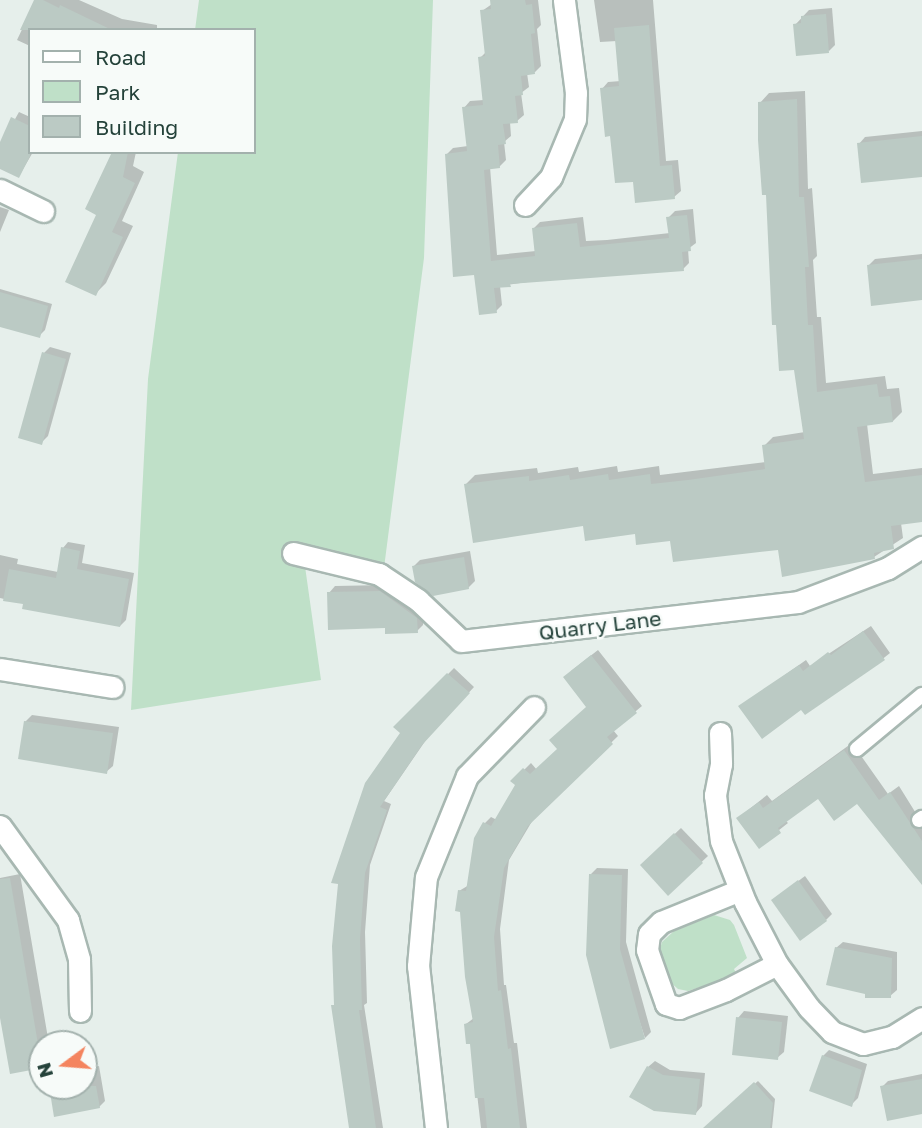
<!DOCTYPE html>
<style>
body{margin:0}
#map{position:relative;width:922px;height:1128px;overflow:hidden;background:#e6efeb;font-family:"Golos Text",sans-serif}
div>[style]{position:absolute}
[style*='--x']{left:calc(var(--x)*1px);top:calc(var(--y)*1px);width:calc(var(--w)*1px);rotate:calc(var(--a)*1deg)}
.green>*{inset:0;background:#bfe0c8}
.shadow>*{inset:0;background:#0003}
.building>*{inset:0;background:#bbcac4}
.roads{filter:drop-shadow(2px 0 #a8b8b2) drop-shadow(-2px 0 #a8b8b2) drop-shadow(0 2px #a8b8b2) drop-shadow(0 -2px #a8b8b2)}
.service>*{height:14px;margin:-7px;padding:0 7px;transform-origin:7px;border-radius:7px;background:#fff}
.minor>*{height:21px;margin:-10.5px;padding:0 10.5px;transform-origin:10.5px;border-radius:10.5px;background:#fff}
span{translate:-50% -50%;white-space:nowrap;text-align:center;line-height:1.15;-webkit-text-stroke:5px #f7fbf9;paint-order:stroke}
.street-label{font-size:21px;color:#24423a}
.legend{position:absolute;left:28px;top:28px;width:228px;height:126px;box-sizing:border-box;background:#f7fbf9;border:2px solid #a3b1ad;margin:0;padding:9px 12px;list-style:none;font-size:21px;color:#24423a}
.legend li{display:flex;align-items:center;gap:14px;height:35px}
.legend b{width:35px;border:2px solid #a3b1ad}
.north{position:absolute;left:28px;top:1030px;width:70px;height:70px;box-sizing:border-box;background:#f7fbf9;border:2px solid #a3b1ad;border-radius:50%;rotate:254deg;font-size:19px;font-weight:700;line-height:28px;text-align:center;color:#24423a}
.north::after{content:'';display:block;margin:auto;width:24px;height:32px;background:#f4845f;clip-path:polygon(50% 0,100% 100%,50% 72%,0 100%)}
</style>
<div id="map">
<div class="green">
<i style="clip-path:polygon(199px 0,433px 0,424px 258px,384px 568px,302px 545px,321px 680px,131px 710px,148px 379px,178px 152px,254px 152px,254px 30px,195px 30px)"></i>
<i style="clip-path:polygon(714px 915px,730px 920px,734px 925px,747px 958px,734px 969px,737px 975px,688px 991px,678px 989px,669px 981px,660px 949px,662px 942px,674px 931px)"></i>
</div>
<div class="shadow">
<i style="clip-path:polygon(36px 0,79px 0,122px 19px,157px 25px,157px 30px,30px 30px,30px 46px,17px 40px)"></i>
<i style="clip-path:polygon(492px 0,538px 0,541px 25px,537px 29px,541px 66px,535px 72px,527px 73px,529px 87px,521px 93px,524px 115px,517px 121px,510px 122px,511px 136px,504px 142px,506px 160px,499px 167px,490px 167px,497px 255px,536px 251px,534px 228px,540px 222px,583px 217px,586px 241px,607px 240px,670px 233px,668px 218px,675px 211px,693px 209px,696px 243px,688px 249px,689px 263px,683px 269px,563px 277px,500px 286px,502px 305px,496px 311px,476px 273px,447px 154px,453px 148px,468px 146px,464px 108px,470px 101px,484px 100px,480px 58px,487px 51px,482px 11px,492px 4px)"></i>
<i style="clip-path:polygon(594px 0,653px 0,666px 161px,678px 160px,681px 191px,674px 197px,634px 180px,611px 135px,602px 89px,608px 82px,621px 81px,617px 41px,600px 42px)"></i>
<i style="clip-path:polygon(832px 8px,835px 45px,829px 51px,795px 25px,809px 10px)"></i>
<i style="clip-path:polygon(805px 91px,808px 189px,812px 188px,817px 256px,813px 260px,817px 317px,821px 317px,826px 383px,885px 376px,887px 389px,899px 388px,902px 412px,893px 421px,867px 424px,873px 474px,922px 468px,922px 520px,901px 523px,903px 538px,874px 557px,671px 539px,585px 524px,466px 484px,475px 475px,537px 468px,538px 473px,578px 467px,579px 472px,617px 466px,618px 472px,659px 466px,660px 475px,766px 462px,764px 446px,773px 437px,805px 432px,767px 193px,760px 103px,769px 93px)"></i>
<i style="clip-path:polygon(19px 112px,30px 117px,30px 152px,33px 152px,19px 176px,0 167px,0 146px)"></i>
<i style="clip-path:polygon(922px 131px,922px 175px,859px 144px,865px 137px)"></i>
<i style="clip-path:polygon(114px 152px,136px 152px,133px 166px,144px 172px,122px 221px,133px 226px,106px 283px,95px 294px,99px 214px)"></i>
<i style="clip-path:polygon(0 207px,9px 210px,0 232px)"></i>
<i style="clip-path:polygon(922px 254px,922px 298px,869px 265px,875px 259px)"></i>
<i style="clip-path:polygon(0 289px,52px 304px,45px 330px,39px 336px,0 325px)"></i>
<i style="clip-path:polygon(50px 347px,71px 353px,48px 436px,41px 443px,44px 353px)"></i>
<i style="clip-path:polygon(68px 542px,85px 545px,82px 563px,134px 573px,126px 620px,120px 626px,0 598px,0 555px,18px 559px,17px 564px,58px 572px,63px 548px)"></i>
<i style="clip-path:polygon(470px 551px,475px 581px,468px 588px,414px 566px,420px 560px)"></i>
<i style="clip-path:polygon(387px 585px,423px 611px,423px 625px,417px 631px,386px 627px,329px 593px,335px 586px)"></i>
<i style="clip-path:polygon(871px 626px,890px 653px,865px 673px,802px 708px,740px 707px,806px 660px,810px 666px)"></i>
<i style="clip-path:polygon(598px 650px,642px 706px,613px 730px,618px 736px,534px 818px,509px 860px,500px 929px,504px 985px,506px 985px,514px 1043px,517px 1043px,527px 1128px,481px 1128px,471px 1042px,466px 1024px,474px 1018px,459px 891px,469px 885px,485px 823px,491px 817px,497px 820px,517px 785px,513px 781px,531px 763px,537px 770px,559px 748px,588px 707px,571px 671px)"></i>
<i style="clip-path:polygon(454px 668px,474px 687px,428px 737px,384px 801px,391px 804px,370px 865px,365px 932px,367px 1003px,364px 1005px,383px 1128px,351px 1128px,333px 1006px,336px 1003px,334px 946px,402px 733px,396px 727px)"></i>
<i style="clip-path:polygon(32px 715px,119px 727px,113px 766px,106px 772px,25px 722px)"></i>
<i style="clip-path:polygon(852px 743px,888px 794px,899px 786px,922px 823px,922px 880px,858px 802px,819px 796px,785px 820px,788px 823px,759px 846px,738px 818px,767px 795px,772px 801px)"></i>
<i style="clip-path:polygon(681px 828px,708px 856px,668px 893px,642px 865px)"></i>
<i style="clip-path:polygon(597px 868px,628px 869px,626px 942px,651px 1032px,645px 1038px,591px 874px)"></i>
<i style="clip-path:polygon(20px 874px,49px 1044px,42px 1044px,41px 1066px,0 1008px,0 878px)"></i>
<i style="clip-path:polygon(805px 876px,832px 914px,826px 920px,773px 900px)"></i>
<i style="clip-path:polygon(843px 942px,897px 952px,897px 990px,890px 996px,836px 948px)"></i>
<i style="clip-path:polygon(744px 1011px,788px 1016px,784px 1052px,777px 1058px,738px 1018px)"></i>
<i style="clip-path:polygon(829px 1050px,867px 1064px,858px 1098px,851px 1105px,823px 1056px)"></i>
<i style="clip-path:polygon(655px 1061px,670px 1070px,705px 1073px,702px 1106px,696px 1113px,648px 1067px)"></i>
<i style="clip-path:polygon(99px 1066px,105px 1101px,99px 1107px,50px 1086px,84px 1086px,84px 1069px)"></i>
<i style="clip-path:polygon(922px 1074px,922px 1113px,882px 1087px,888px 1081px)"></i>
<i style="clip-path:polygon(758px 1081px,775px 1099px,772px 1128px,705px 1128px)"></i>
</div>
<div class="building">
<i style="clip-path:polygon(34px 0,43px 0,59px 8px,60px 5px,112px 30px,20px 30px)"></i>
<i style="clip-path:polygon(490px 0,525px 0,526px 5px,532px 4px,535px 33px,531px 34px,535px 74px,521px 76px,523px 95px,515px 96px,518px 123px,503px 124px,506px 144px,498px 145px,500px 168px,484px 170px,491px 261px,535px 256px,532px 228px,577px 223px,580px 247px,599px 245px,669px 238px,666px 217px,687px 215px,691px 251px,682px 252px,684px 271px,510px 284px,511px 287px,494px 288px,497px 313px,479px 315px,474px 275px,453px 277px,445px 154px,467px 151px,462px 107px,483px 105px,478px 57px,485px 56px,480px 10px,491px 9px)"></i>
<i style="clip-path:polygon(826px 14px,829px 53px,796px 56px,793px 24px,801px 23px,801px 16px)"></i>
<i style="clip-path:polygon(649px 25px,660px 166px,672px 165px,675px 199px,635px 203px,633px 182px,615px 183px,610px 136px,605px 137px,600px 88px,619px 86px,614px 28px)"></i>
<i style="clip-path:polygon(797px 99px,799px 197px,804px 197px,809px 267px,805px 267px,808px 325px,813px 325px,817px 392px,877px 384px,879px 397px,890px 396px,893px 422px,857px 427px,865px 482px,922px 475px,922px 522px,891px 526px,894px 549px,874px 553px,875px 559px,782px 577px,778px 550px,673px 562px,670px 541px,636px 545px,635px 534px,585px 541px,583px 526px,473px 543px,464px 484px,529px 476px,529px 481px,569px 475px,570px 480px,608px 474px,609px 480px,650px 474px,651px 484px,688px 480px,765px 469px,762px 445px,804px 439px,794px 370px,779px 371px,776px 325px,772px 325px,766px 195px,762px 195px,758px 140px,758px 102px)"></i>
<i style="clip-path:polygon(11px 117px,30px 126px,30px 156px,19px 178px,0 169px,0 142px)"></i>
<i style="clip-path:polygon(922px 136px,922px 177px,861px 183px,857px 143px)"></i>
<i style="clip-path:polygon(112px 152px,128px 152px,123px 177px,135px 183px,112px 232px,123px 237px,96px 296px,65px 282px,96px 215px,85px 209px)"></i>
<i style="clip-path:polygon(922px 259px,922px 300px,871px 306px,867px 265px)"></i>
<i style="clip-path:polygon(0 292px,48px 306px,40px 338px,0 327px)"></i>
<i style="clip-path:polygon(42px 352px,66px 359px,42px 445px,18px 438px)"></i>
<i style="clip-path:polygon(61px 547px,80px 551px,77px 569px,129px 579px,120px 627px,22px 609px,23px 604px,3px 601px,9px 569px,56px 578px)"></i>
<i style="clip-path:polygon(464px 557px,469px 589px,433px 596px,415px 582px,412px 566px)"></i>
<i style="clip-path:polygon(380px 591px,417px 618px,418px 633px,385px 634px,385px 628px,328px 630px,327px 592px)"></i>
<i style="clip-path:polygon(863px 631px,885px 660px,805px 715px,801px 710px,762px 739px,738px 706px,799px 665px,803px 671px,828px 652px,831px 655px)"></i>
<i style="clip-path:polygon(591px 655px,637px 713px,607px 737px,613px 744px,528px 826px,504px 868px,494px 937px,498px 991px,501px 990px,508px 1049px,511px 1048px,520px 1128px,487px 1128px,484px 1098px,475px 1098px,470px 1044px,466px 1044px,464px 1024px,473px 1022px,465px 977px,460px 912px,455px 911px,458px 890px,466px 891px,474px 838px,483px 822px,491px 826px,515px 785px,510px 781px,523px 768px,530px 774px,557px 749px,549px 740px,586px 707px,563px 677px)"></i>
<i style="clip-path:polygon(447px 673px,470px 693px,422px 745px,380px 807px,387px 810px,365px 873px,360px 939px,362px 1010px,359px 1010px,376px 1128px,349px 1128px,331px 1005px,334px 1005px,332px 946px,338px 884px,331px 883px,365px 783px,400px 733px,393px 727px)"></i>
<i style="clip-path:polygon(24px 721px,113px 733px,107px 774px,18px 759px)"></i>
<i style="clip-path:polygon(844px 750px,879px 800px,890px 792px,922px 841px,922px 885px,857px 804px,834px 821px,818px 799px,778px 828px,781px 833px,759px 849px,736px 818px,759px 802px,763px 808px)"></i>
<i style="clip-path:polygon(674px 833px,703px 863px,668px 896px,640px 865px)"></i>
<i style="clip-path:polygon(589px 874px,622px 875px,620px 949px,645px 1039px,610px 1049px,586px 955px)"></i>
<i style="clip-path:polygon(10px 878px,42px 1068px,10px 1074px,0 1018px,0 879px)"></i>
<i style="clip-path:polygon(798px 880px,827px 921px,800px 941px,771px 900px)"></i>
<i style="clip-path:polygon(835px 947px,892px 958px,891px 998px,865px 998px,865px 994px,826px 985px)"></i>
<i style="clip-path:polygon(736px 1017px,782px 1022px,778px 1060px,732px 1055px)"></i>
<i style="clip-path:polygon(822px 1055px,862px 1070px,852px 1107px,809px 1091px)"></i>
<i style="clip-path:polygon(647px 1066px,663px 1075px,700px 1079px,696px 1115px,654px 1111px,629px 1097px)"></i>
<i style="clip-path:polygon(922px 1079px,922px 1114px,887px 1121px,880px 1086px)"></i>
<i style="clip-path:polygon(754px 1082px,773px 1103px,770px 1128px,703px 1128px)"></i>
<i style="clip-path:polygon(49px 1086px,96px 1086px,100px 1108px,54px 1117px)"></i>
</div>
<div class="roads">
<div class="service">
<i style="--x:857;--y:749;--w:85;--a:-39.7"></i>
<i style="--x:919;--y:820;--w:4;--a:-34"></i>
</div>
<div class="minor">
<i style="--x:0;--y:190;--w:48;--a:26"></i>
<i style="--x:525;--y:205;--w:38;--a:-47"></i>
<i style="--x:551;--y:177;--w:63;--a:-67.5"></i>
<i style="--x:575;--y:119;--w:26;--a:-88"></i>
<i style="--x:576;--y:93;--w:94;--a:-97.4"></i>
<i style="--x:293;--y:553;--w:89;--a:13.7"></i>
<i style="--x:379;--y:574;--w:47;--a:33.7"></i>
<i style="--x:418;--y:600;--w:59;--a:43.6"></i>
<i style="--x:461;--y:641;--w:339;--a:-6.6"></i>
<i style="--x:798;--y:602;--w:96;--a:-20.7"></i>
<i style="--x:888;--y:568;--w:40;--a:-32"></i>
<i style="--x:0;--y:669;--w:114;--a:9.1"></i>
<i style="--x:720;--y:733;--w:31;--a:88"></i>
<i style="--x:721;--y:764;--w:32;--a:101"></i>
<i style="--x:715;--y:795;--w:46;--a:82.6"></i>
<i style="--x:721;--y:841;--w:66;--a:68.5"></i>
<i style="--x:745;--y:902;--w:70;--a:62.7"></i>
<i style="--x:777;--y:964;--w:54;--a:54"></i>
<i style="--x:809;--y:1008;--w:33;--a:46"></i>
<i style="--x:832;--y:1032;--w:33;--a:21"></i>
<i style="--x:863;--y:1044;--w:30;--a:-14"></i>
<i style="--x:892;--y:1037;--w:36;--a:-32"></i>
<i style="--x:0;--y:826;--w:116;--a:54.1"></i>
<i style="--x:68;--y:920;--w:41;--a:74.2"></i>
<i style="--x:79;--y:959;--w:52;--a:88.9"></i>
<i style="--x:740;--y:890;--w:85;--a:157.9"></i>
<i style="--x:661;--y:922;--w:17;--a:135"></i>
<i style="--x:649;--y:934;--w:16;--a:97"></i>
<i style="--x:647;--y:950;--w:57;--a:70.6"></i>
<i style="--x:666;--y:1004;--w:14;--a:17"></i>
<i style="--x:679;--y:1008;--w:50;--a:-21"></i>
<i style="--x:726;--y:990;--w:57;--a:-27"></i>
<i style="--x:436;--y:1128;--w:163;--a:-96.3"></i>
<i style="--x:418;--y:966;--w:89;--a:-84.9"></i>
<i style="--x:426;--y:877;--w:109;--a:-67.9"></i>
<i style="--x:467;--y:776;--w:96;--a:-45.8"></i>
</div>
</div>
<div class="street-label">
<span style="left:600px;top:625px;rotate:-7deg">Quarry Lane</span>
</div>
<ul class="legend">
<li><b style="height:9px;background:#fff"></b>Road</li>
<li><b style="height:19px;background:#bfe0c8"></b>Park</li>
<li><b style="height:19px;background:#bbcac4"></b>Building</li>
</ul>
<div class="north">N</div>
</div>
